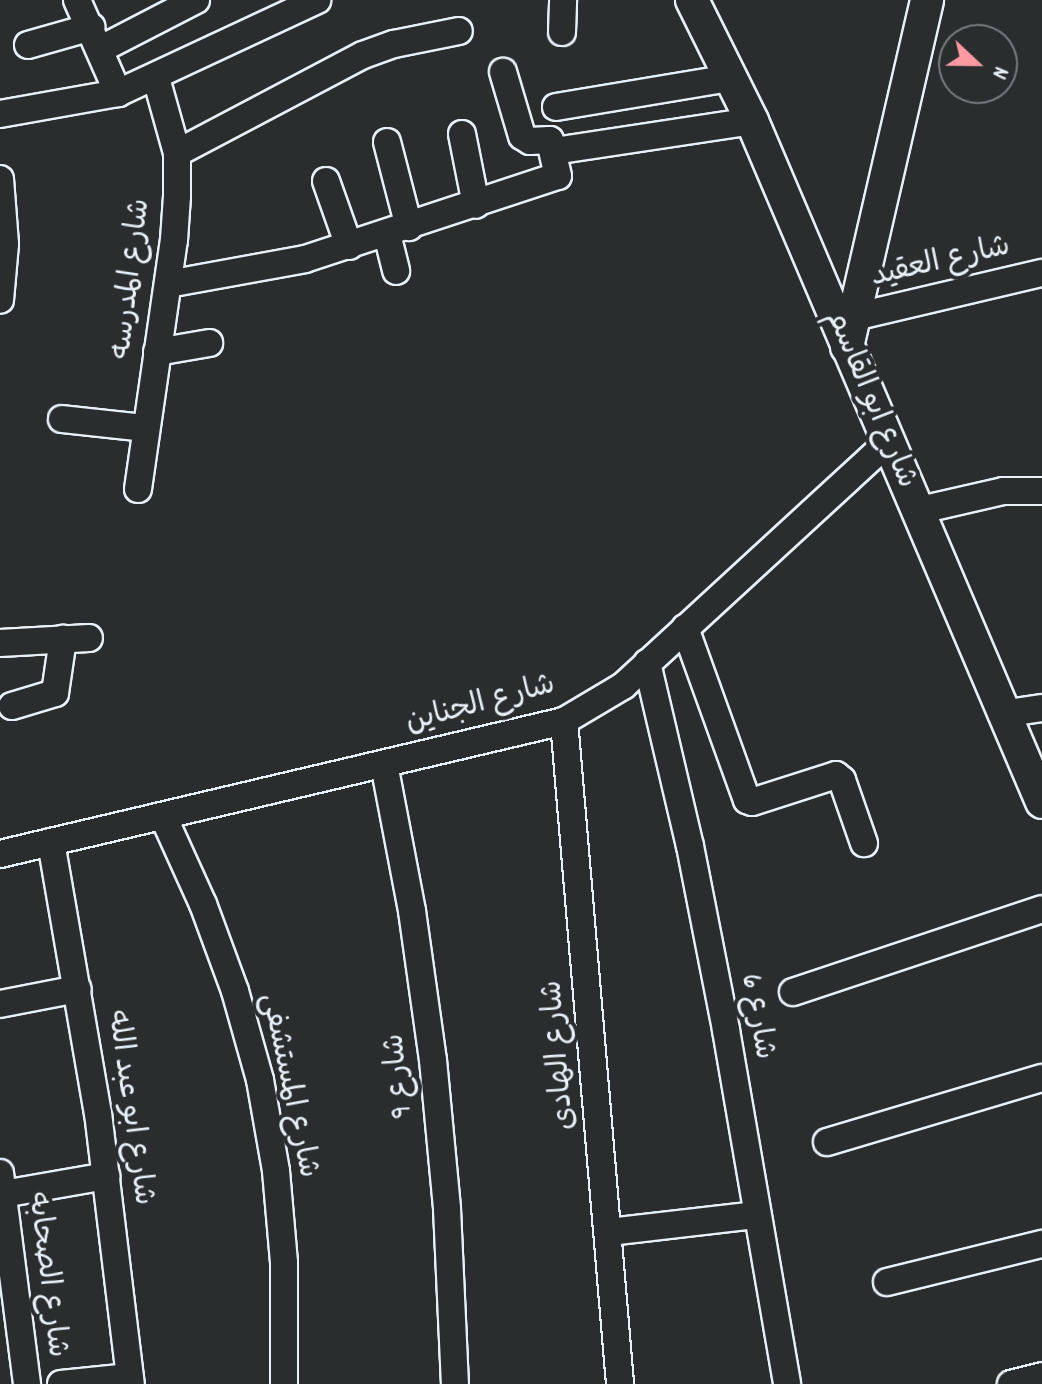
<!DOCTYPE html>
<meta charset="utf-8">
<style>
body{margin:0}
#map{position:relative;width:1042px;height:1384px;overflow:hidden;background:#2a2d2e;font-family:Dekko,"Playpen Sans Arabic",sans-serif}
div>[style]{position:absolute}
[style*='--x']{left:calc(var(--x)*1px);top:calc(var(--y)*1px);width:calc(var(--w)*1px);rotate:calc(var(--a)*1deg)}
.roads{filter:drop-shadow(2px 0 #e8f1f8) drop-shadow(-2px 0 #e8f1f8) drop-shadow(0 2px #e8f1f8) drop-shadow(0 -2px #e8f1f8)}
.minor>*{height:26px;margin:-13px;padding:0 13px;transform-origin:13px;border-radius:13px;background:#2a2d2e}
.tertiary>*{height:32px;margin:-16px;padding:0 16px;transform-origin:16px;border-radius:16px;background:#2a2d2e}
span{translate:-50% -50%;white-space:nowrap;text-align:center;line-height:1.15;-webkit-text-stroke:8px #2a2d2e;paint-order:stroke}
.street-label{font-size:30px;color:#e8f1f8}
.north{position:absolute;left:938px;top:24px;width:80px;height:80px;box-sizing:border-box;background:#2a2d2e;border:2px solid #767b7f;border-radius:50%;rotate:112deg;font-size:22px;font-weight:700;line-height:32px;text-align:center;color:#e8f1f8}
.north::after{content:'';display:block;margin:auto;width:28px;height:36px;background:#ff9aa2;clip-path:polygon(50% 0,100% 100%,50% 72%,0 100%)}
</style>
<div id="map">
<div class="roads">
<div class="minor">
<i style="--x:77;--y:0;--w:102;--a:66.2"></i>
<i style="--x:562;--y:32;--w:32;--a:-88"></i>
<i style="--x:28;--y:45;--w:66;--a:-15.9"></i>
<i style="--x:101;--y:49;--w:107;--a:-27.3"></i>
<i style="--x:556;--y:107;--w:176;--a:-9.5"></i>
<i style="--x:0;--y:114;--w:120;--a:-10.1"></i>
<i style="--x:118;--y:93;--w:220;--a:-25"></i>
<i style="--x:462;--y:134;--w:72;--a:78.8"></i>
<i style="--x:387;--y:142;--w:88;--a:75.5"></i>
<i style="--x:554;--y:151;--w:200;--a:-8.6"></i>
<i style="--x:177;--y:153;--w:210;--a:-27.8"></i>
<i style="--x:363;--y:55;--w:33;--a:-20"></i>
<i style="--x:394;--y:44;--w:66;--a:-11.3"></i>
<i style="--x:0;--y:179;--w:65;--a:85.6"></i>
<i style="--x:5;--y:244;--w:56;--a:95.1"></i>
<i style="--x:326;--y:181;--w:69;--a:70.5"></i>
<i style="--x:387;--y:234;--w:38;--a:76"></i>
<i style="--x:168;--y:284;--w:139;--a:-10.3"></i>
<i style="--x:305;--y:259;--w:266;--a:-18.2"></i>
<i style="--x:558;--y:176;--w:37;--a:-103"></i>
<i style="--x:550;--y:140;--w:20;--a:177"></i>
<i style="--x:530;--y:141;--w:9;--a:-148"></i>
<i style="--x:522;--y:136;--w:67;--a:-106.5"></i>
<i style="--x:854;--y:317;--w:193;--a:-13.2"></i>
<i style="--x:157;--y:352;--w:53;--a:-9.8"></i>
<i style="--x:62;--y:419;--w:83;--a:6.2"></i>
<i style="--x:138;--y:489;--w:252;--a:-81.8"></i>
<i style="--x:174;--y:240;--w:44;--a:-86.1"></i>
<i style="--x:177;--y:196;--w:43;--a:-90"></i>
<i style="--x:177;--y:153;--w:78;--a:-105.6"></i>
<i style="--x:916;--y:511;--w:89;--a:-12.9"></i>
<i style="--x:1003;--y:491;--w:39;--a:0"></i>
<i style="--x:685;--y:628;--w:183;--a:70.2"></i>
<i style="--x:747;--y:800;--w:5;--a:22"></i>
<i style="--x:752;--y:802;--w:88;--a:-17.8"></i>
<i style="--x:836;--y:775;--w:8;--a:40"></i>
<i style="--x:842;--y:780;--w:67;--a:70.8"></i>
<i style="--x:0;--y:643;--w:89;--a:-3.2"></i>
<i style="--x:647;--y:663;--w:188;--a:76.8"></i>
<i style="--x:690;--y:846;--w:187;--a:78.9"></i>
<i style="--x:726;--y:1030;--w:359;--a:80.2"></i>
<i style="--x:12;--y:706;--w:45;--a:-16.8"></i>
<i style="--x:55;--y:693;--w:55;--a:-81.6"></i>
<i style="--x:1002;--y:714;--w:40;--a:-8.5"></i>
<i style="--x:564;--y:721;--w:665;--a:85.17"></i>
<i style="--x:384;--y:764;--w:150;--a:79.2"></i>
<i style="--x:412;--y:911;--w:150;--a:82"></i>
<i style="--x:433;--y:1060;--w:150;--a:84.6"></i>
<i style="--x:447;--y:1209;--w:175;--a:87.4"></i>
<i style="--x:163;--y:816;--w:97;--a:65.6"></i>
<i style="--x:203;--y:904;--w:93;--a:69.8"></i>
<i style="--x:235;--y:991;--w:92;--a:74.3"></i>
<i style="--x:260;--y:1080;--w:92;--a:80"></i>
<i style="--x:276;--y:1171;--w:92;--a:85"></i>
<i style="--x:284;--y:1263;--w:121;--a:90"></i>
<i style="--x:51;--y:842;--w:275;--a:80.2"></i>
<i style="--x:98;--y:1113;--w:273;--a:83.1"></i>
<i style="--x:0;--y:854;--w:579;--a:-13.27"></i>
<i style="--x:564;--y:721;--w:69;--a:-30.7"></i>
<i style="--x:623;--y:686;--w:359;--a:-42.6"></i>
<i style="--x:793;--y:992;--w:262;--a:-18.4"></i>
<i style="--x:0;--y:1004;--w:79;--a:-10.9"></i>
<i style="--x:827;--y:1142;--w:224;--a:-16.6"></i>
<i style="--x:0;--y:1173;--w:213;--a:82.7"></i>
<i style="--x:3;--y:1194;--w:105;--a:-9.9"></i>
<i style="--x:609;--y:1232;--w:149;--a:-6.6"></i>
<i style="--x:887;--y:1282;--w:160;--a:-13.8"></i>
<i style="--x:61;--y:1384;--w:69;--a:-5.8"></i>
<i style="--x:1011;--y:1384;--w:32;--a:-14"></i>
</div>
<div class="tertiary">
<i style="--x:692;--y:0;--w:135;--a:63.6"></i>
<i style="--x:752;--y:121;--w:740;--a:66.93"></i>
<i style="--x:847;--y:347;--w:356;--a:-77"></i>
</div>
</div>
<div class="street-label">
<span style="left:941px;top:264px;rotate:-13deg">شارع العقيد</span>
<span style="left:133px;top:279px;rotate:-83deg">شارع المدرسه</span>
<span style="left:869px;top:400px;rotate:67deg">شارع ابو القاسم</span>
<span style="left:481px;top:706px;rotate:-15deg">شارع الجناين</span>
<span style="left:755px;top:1017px;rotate:80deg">شارع 6</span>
<span style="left:561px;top:1055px;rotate:-95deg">شارع الهادى</span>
<span style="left:401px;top:1076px;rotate:-96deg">شارع 9</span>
<span style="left:287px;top:1086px;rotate:78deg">شارع المستشفى</span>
<span style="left:128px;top:1108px;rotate:82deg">شارع ابو عبد الله</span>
<span style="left:45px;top:1275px;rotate:83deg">شارع الصحابه</span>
</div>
<div class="north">N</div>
</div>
